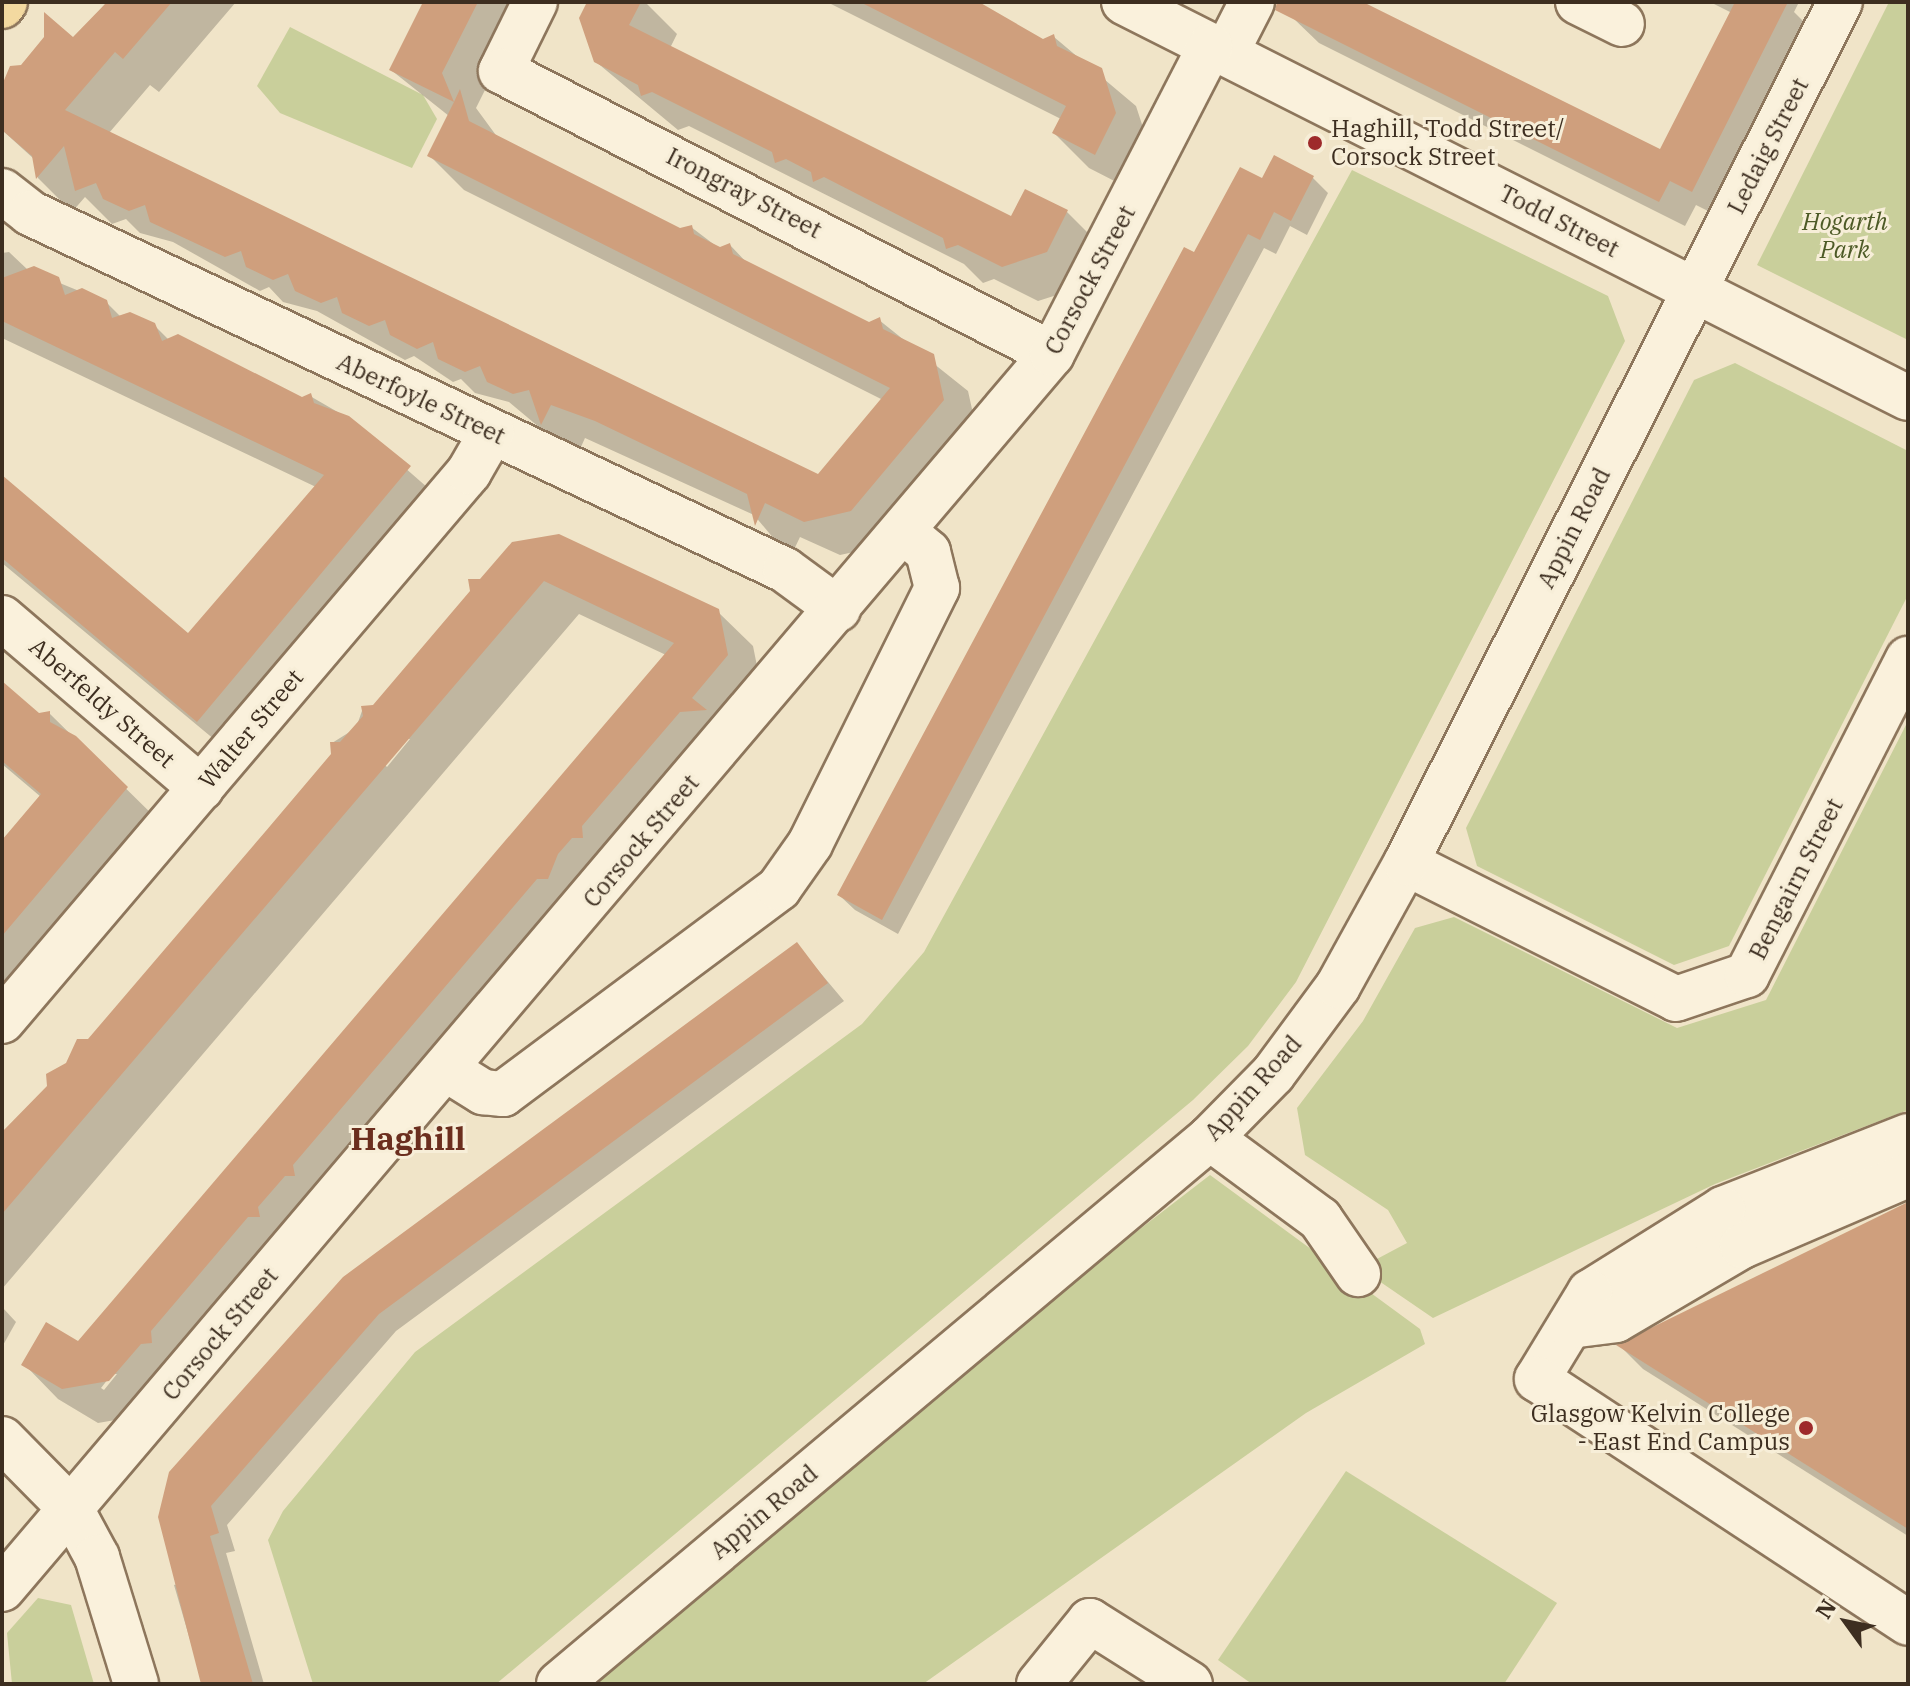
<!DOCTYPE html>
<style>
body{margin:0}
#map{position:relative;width:1910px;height:1686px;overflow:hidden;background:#f0e4c8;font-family:"IBM Plex Serif",serif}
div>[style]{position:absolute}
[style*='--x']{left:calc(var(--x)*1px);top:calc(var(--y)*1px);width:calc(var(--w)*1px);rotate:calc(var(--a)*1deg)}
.green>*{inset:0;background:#c9cf9b}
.shadow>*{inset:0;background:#0003}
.building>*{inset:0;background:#cf9f7d}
.roads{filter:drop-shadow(2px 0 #8d765c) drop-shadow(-2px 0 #8d765c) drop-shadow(0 2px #8d765c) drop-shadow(0 -2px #8d765c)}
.minor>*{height:44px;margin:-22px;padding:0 22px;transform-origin:22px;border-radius:22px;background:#faf1dc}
.major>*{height:44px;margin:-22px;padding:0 22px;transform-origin:22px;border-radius:22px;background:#f3d9a0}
.dots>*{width:22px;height:22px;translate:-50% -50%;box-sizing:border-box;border:4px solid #f7eed8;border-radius:50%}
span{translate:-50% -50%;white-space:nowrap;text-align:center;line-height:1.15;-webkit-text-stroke:6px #f7eed8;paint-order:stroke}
.poi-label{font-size:24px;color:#3d2e20}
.left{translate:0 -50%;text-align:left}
.right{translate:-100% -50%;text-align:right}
.street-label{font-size:24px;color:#3d2e20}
.park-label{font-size:24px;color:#4d5a26;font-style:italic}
.district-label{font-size:32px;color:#6b2e1e;font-weight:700}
.frame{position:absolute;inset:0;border:4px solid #3d2e20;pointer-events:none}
.north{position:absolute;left:1806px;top:1582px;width:80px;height:80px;-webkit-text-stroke:6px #f7eed8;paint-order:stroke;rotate:303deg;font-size:22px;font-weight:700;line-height:32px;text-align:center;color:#3d2e20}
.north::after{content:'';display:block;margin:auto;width:28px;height:36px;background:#3d2e20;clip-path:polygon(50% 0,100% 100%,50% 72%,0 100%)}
</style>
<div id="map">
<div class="green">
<i style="clip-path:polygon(1889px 2px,1908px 2px,1908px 340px,1757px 265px)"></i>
<i style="clip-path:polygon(290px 27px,423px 95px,437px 119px,412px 168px,280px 113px,257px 86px)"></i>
<i style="clip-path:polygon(1352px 170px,1608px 296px,1625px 341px,1296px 982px,1248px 1046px,1193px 1100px,496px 1684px,313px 1684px,268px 1540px,283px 1511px,415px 1352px,862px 1024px,924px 952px)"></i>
<i style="clip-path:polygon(1735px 363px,1908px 451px,1908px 595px,1729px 946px,1674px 965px,1477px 866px,1466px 828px,1694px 380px)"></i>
<i style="clip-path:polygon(1908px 721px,1908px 1110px,1715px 1184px,1433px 1318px,1360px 1268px,1407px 1243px,1388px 1210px,1305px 1155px,1297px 1108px,1363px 1021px,1415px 928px,1454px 917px,1677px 1028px,1766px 1000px)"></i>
<i style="clip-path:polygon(1210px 1175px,1420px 1329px,1425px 1344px,1306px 1413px,923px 1684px,594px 1684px,1057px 1293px)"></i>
<i style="clip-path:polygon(1346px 1471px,1557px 1603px,1504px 1684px,1252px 1684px,1218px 1660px)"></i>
<i style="clip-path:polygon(38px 1598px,71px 1605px,94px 1684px,12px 1684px,7px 1633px)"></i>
</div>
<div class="shadow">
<i style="clip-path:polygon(107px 2px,236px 2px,159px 92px,150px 85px,109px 133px,819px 476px,883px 400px,464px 190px,429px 155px,449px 116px,391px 70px,425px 2px,529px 2px,476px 108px,498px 138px,680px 230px,691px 227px,720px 249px,730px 245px,748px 264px,869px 324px,879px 320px,968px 391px,978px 436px,886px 545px,840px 555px,800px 537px,790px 558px,754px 515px,585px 438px,576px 458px,509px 402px,475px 393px,461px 379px,453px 382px,414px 356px,405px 360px,317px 311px,283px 302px,269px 287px,260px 291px,173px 242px,140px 233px,126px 219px,112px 224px,85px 197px,72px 212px,38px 178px,34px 159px,2px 130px,2px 88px,22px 67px,73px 40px)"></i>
<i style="clip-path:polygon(589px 2px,645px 2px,677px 34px,670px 48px,1012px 219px,1067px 212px,1102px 247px,1082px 287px,1038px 301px,994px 279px,983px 283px,964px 264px,689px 126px,678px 130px,595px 61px)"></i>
<i style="clip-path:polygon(827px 2px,966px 2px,1043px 41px,1054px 37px,1136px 106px,1150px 149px,1130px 189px,1089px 168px,1054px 133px,1061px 119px)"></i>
<i style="clip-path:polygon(1301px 2px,1361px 2px,1661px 152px,1732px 13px,1710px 2px,1799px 2px,1794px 12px,1812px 30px,1718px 216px,1696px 205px,1685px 226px,1319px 43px,1293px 18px)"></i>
<i style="clip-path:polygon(1313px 178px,1328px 193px,1307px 235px,1290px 226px,1276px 254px,1264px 248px,898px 934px,855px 910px,839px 895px,1195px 255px,1263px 181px)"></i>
<i style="clip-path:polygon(9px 252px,28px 270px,106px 302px,121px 317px,154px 325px,169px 340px,301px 399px,310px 396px,348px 418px,444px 502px,233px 755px,2px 563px,2px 477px,188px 636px,316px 487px,2px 338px,2px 253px)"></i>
<i style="clip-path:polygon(evenodd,513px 544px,717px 611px,753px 646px,762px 691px,144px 1415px,98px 1423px,58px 1399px,24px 1364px,79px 1343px,666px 655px,579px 614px,2px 1289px,2px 1142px,333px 754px,332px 743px,356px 728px,363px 708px,374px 707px,513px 544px,405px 739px,410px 739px,387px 767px,384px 764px,405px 739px,513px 544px,112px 1374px,117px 1374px,104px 1390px,101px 1388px,112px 1374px)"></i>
<i style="clip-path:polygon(2px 682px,39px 715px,49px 713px,161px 823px,2px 1002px,2px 843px,41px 797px,2px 764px)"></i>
<i style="clip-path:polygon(797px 945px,844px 1001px,396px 1331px,227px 1525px,235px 1551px,226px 1553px,264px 1684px,203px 1684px,174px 1585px,181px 1583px,171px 1473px)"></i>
<i style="clip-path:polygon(1908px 1205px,1908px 1536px,1643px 1369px,1620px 1346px)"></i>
<i style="clip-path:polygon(2px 1307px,16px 1322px,2px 1347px)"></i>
</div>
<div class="building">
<i style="clip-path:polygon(107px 2px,172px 2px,123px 59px,115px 52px,65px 110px,818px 474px,890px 388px,427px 156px,454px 102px,389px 70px,423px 2px,478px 2px,442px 73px,454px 102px,460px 89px,469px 121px,680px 228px,692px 225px,694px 234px,720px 247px,730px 243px,733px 254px,869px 322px,880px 317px,883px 329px,934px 354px,944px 400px,851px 511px,804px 522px,765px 503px,755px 526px,747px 494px,595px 421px,551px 405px,541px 425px,529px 390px,513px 394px,487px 382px,480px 366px,465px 372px,438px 359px,433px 342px,417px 349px,390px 335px,385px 320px,369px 326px,342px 313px,337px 297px,321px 303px,295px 291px,288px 274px,273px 280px,246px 267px,241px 251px,225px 257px,150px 222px,145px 205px,129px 211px,103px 199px,96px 183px,75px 191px,64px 146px,36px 179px,32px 156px,2px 130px,2px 85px,10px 66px,21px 65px,44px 37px,44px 12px,73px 37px)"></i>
<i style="clip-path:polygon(587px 2px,641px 2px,629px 25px,1011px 216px,1025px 189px,1068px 210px,1047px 252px,1002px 267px,958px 245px,946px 249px,943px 238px,824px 177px,813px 182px,811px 172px,786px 159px,775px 163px,772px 152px,652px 92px,641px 96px,638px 85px,594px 62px,579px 18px)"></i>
<i style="clip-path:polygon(860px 2px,979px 2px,1043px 39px,1054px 34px,1057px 46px,1102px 68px,1116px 113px,1095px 155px,1052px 133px,1066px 106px)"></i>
<i style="clip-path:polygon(1277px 2px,1363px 2px,1660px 149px,1735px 2px,1788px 2px,1692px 192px,1670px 181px,1659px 202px,1275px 10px)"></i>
<i style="clip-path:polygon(1274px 155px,1314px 176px,1291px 221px,1274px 212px,1260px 240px,1248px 234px,882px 920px,837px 895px,1184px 247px,1194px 252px,1240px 167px,1262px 178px)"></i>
<i style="clip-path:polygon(34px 266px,59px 277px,65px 295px,82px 288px,107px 300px,112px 318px,130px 312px,155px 323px,162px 341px,178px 334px,302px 397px,311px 393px,314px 403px,349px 416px,411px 466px,197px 722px,2px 558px,2px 475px,188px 633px,324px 475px,2px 321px,2px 278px)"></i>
<i style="clip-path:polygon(559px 534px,719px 609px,728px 655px,692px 698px,707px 710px,680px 712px,582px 826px,583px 838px,572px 838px,558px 854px,548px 879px,537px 879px,293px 1165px,295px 1176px,285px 1176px,258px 1207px,260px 1217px,248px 1217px,151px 1331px,152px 1343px,141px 1344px,109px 1381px,62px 1389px,21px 1365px,46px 1322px,78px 1341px,674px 643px,544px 581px,2px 1214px,2px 1132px,47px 1086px,46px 1074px,66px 1063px,77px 1039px,88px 1039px,265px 832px,331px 754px,330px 742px,340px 742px,363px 716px,361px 706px,373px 705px,470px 591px,468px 579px,480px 579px,512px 542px)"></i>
<i style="clip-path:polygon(2px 681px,39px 713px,50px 711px,50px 722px,76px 736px,128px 787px,2px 936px,2px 840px,41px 794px,2px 761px)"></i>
<i style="clip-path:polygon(797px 942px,828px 983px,379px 1314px,211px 1506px,219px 1533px,210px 1536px,253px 1684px,201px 1684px,158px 1517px,169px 1472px,343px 1277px)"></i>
<i style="clip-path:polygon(1908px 1202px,1908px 1529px,1616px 1345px)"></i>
</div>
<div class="roads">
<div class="minor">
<i style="--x:535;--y:2;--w:77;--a:116.2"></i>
<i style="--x:501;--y:71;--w:619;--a:27.19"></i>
<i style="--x:1124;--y:2;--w:878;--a:26.8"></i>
<i style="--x:1578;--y:2;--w:49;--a:26.6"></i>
<i style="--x:1226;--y:53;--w:57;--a:-63"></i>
<i style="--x:2;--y:191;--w:36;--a:38"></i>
<i style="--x:30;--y:213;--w:835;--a:25.31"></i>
<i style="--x:785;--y:570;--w:66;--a:36.3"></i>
<i style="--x:2;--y:618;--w:262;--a:40.5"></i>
<i style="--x:1406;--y:863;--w:302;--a:26.7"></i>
<i style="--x:1676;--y:999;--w:75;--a:-18.7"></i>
<i style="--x:1747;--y:975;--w:355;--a:-63"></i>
<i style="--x:2;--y:1021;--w:721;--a:-49.61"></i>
<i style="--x:469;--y:472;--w:46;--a:-60.1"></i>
<i style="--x:446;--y:1069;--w:44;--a:31.9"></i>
<i style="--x:483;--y:1092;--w:20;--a:6"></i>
<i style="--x:503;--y:1094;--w:344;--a:-36.7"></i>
<i style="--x:779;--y:888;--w:54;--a:-54.8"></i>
<i style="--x:810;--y:844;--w:286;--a:-63.6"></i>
<i style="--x:937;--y:588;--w:37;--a:-104"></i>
<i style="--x:928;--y:552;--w:31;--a:-140"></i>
<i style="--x:1908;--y:1136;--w:199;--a:158.5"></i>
<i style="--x:1723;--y:1209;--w:157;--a:148"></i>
<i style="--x:1590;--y:1292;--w:102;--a:121.3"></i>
<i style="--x:1537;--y:1379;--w:444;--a:33.3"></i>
<i style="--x:1210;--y:1138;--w:137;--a:36.4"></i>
<i style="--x:1320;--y:1219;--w:67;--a:55.4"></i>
<i style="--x:1570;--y:1326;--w:46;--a:-7.4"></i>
<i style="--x:1616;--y:1320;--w:146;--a:-30.4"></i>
<i style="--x:1742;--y:1246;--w:181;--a:-23.2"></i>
<i style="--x:2;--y:1439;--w:98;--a:45.4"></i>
<i style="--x:71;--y:1509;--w:55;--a:61.6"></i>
<i style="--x:97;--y:1557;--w:133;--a:72.9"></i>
<i style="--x:2;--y:1589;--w:1621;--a:-49.63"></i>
<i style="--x:1052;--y:354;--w:346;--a:-62.8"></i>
<i style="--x:559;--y:1684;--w:850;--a:-39.99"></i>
<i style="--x:1210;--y:1138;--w:90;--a:-45.5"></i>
<i style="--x:1273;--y:1074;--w:109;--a:-53.5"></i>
<i style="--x:1338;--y:986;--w:141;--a:-61.1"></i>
<i style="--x:1406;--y:863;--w:964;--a:-63.25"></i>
<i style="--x:1039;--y:1684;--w:81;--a:-51"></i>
<i style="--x:1090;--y:1621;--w:118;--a:32.2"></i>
</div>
<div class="major">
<i style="--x:2;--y:6;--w:5;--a:-53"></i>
</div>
</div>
<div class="dots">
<i style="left:1315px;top:143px;background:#9e2a2b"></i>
<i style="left:1806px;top:1428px;background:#9e2a2b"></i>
</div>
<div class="poi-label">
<span class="left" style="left:1331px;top:143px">Haghill, Todd Street/<br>Corsock Street</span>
<span class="right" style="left:1790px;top:1428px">Glasgow Kelvin College<br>- East End Campus</span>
</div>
<div class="street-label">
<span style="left:1768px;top:146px;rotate:-63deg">Ledaig Street</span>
<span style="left:744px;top:193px;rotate:27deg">Irongray Street</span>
<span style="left:1559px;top:221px;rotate:27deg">Todd Street</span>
<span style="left:1090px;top:280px;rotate:-62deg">Corsock Street</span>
<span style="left:421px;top:399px;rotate:25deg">Aberfoyle Street</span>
<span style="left:1574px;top:528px;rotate:-63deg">Appin Road</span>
<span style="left:102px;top:703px;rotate:41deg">Aberfeldy Street</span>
<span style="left:251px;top:729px;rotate:-50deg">Walter Street</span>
<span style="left:641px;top:841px;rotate:-50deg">Corsock Street</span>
<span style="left:1796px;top:879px;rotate:-63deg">Bengairn Street</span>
<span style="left:1253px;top:1088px;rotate:-48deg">Appin Road</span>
<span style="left:220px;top:1334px;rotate:-50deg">Corsock Street</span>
<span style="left:764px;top:1512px;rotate:-40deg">Appin Road</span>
</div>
<div class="park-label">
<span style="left:1845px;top:236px">Hogarth<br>Park</span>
</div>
<div class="district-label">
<span style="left:408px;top:1138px">Haghill</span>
</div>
<div class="frame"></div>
<div class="north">N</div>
</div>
